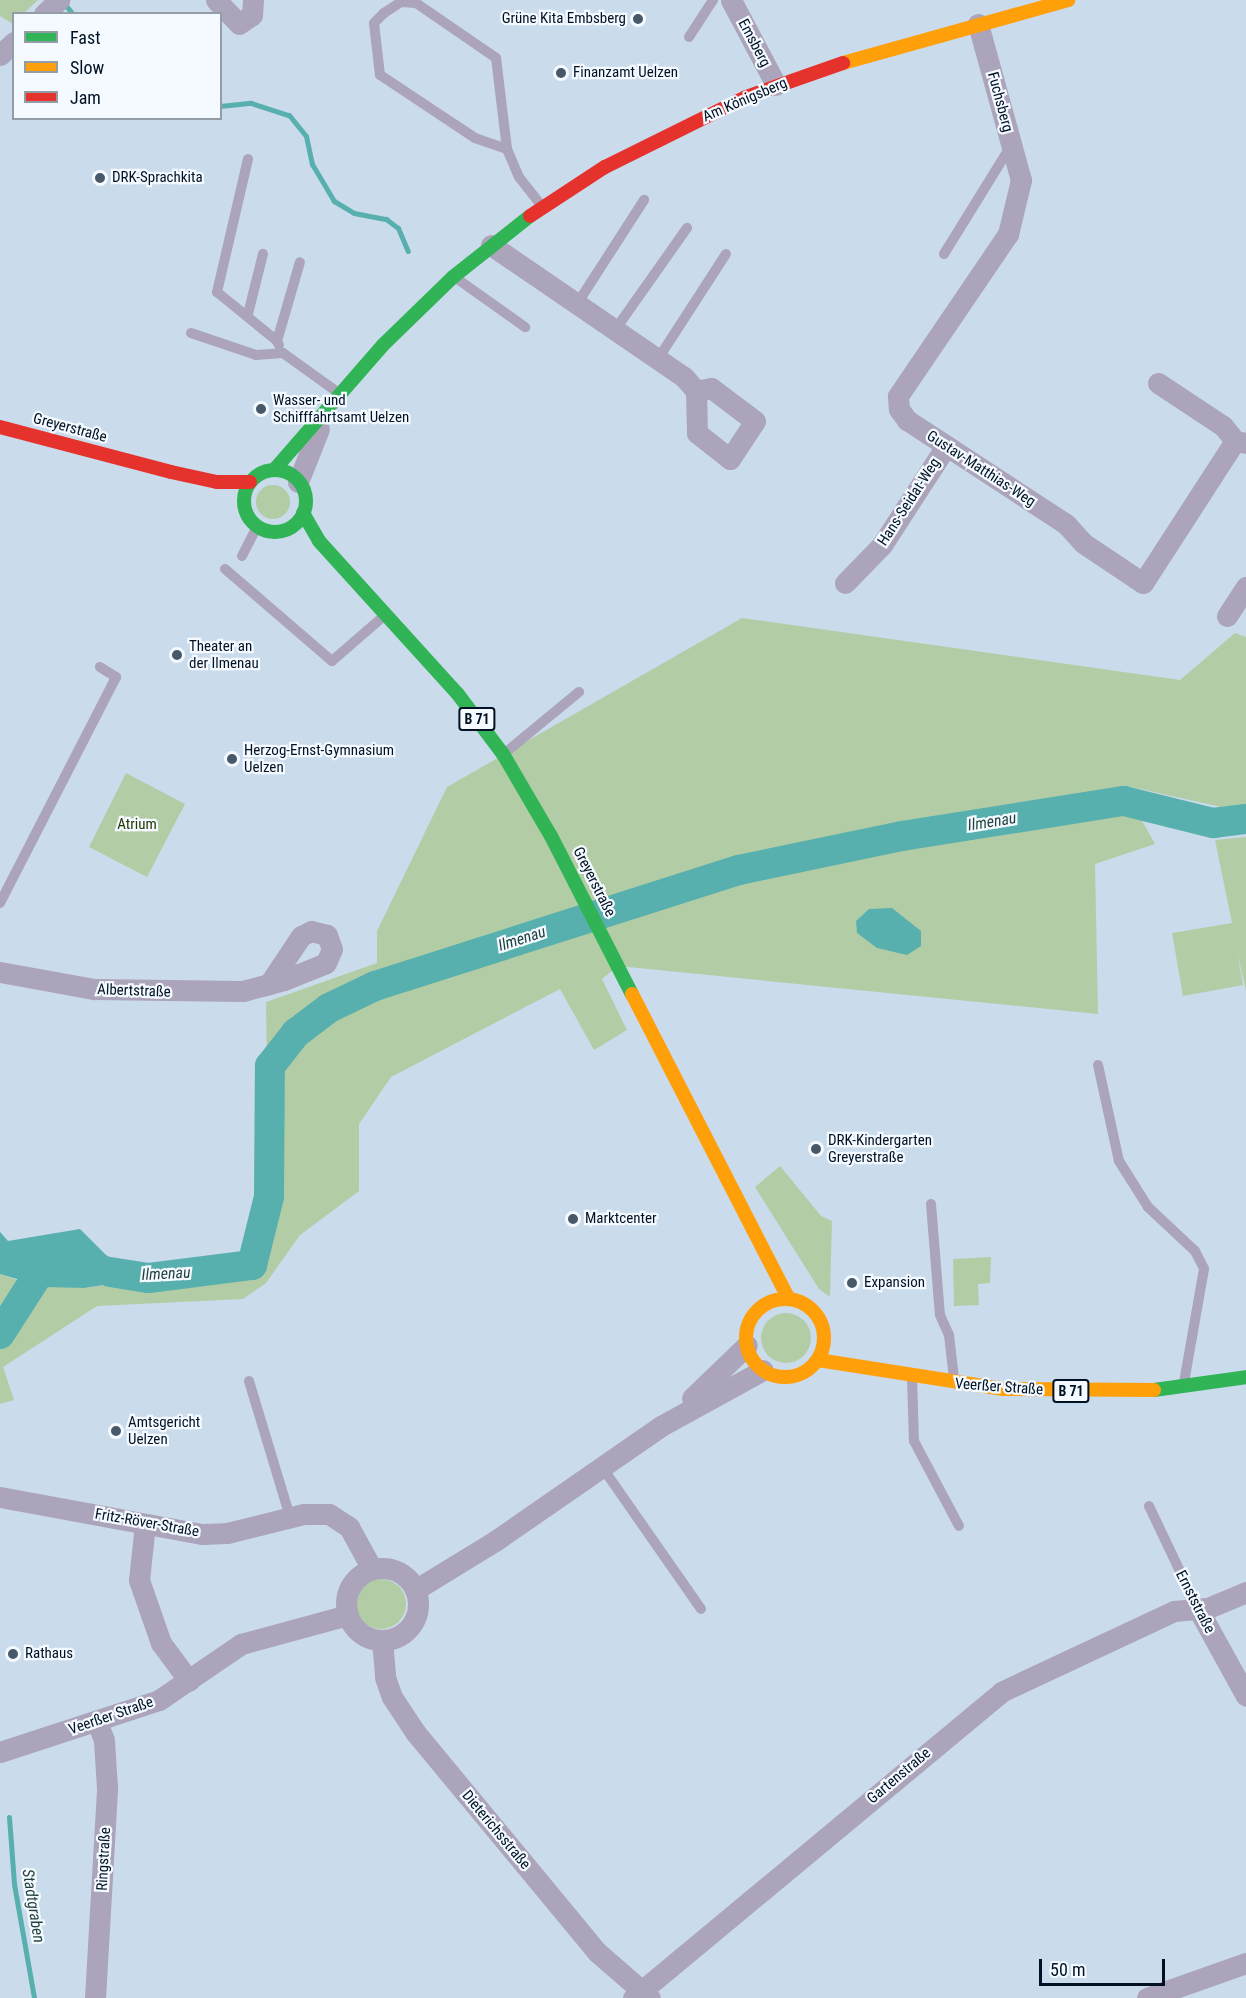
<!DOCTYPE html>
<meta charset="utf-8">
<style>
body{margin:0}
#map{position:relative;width:1246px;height:1998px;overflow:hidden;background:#cadbec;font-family:"Roboto Condensed",sans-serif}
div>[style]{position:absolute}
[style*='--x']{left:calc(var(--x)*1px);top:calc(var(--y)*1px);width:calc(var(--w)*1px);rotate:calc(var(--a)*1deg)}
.green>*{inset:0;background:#b2cda5}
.round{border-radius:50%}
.water>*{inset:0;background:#58b0ae}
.stream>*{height:5px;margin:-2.5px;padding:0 2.5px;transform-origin:2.5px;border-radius:2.5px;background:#58b0ae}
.river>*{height:30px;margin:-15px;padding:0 15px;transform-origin:15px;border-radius:15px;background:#58b0ae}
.lane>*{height:10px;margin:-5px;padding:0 5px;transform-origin:5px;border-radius:5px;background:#aba4ba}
.street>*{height:21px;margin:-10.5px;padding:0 10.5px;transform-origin:10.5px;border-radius:10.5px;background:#aba4ba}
.street>.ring{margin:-10.5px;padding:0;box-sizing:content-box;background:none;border:21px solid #aba4ba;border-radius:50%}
.fast>*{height:14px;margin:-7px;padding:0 7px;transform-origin:7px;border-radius:7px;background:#30b455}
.fast>.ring{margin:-7px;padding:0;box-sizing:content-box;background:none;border:14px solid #30b455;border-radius:50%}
.slow>*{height:14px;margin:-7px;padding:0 7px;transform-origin:7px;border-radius:7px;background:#ff9f0a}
.slow>.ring{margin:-7px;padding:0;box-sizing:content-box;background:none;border:14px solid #ff9f0a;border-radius:50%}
.jam>*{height:14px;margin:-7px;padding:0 7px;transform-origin:7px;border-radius:7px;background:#e5322d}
.dots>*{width:16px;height:16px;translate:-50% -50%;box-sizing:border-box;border:3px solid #f4faff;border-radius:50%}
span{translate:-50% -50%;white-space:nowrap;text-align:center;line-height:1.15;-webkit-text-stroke:4.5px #f4faff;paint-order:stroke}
.shield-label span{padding:2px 4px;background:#f4faff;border:2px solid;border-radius:4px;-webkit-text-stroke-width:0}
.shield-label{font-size:14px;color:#001223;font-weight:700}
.poi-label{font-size:15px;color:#001223}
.right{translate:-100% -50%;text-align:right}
.left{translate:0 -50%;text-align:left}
.street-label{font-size:15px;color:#001223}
.park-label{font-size:15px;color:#263700}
.water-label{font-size:16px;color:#1e3f3b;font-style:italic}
.legend{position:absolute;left:12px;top:12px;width:210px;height:108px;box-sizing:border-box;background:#f4faff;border:2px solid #929da7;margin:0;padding:8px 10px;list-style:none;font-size:18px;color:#001223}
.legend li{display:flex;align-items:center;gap:12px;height:30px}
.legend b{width:30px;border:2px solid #929da7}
.scale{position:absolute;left:1039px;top:1959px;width:126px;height:27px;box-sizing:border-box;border:3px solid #001223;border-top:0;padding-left:8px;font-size:18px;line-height:21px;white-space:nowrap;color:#001223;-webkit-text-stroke:4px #f4faff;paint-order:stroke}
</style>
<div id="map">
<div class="green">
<i style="clip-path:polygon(0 0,38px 0,24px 13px,14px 14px,13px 24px,0 16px)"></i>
<i class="round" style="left:256px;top:485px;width:34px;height:34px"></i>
<i style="clip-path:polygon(742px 618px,1180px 680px,1235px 633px,1246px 637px,1246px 805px,1221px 807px,1122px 785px,1155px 844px,1095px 864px,1098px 1014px,618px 966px,602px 979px,627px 1030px,594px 1050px,560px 989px,391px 1077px,359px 1124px,359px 1191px,300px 1235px,266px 1283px,243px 1299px,97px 1306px,3px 1367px,14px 1400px,0 1404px,0 1274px,31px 1285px,84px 1288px,252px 1265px,269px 1197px,266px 1002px,377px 963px,377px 931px,447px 787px)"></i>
<i style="clip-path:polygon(126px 773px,185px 804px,147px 877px,89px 847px)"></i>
<i style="clip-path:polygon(1246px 837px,1246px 991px,1237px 951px,1243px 985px,1183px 996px,1172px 933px,1232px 923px,1215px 840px)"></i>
<i style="clip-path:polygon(780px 1166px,821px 1216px,832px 1221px,830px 1297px,819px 1289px,755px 1187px)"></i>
<i style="clip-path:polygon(991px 1257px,990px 1283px,978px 1284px,979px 1305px,954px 1306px,953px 1259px)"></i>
<i class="round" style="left:761px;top:1313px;width:50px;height:50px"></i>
<i class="round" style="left:356px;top:1579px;width:50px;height:50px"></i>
</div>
<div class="water">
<i style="clip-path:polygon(892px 908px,921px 931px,921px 946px,907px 955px,877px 948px,857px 933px,856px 921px,869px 909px)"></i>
<i style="clip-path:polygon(80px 1229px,106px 1255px,149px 1278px,84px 1288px,44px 1287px,0 1274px,0 1232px,8px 1241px)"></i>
</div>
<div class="stream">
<i style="--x:62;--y:1;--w:17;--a:50"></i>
<i style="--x:220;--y:106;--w:31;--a:-6"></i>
<i style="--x:251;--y:103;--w:40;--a:18"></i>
<i style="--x:289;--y:115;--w:27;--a:51"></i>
<i style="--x:306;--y:136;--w:29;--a:78"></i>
<i style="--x:312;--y:164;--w:43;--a:59.3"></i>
<i style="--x:334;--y:201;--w:23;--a:31"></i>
<i style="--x:354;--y:213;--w:33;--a:11"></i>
<i style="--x:386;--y:219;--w:15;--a:37"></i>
<i style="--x:398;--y:228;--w:25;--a:67"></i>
<i style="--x:9;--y:1817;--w:67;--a:85.7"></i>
<i style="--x:14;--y:1884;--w:116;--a:80"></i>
</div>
<div class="river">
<i style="--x:110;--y:1272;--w:39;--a:9"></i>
<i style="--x:149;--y:1278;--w:104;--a:-7.2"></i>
<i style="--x:252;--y:1265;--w:70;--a:-76"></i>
<i style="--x:269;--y:1197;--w:131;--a:-89.6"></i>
<i style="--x:270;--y:1066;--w:42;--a:-51.8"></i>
<i style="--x:296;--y:1033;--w:41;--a:-37.1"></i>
<i style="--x:329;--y:1008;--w:51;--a:-25.6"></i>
<i style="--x:375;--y:986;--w:382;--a:-17.7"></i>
<i style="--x:739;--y:870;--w:167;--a:-11.8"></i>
<i style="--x:902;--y:836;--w:225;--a:-9"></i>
<i style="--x:1124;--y:801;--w:92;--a:13.9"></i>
<i style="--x:1213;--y:823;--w:33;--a:-7"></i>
<i style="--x:0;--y:1334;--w:85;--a:-57.4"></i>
</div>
<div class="lane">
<i style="--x:689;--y:37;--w:44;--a:-57"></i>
<i style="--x:507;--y:149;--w:34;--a:-161"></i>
<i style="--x:475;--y:138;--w:114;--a:-146.4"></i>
<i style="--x:380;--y:75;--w:52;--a:-96.6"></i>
<i style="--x:374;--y:23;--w:14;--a:-45"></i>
<i style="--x:384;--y:13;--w:20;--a:-33"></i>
<i style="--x:401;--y:2;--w:15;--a:4"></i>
<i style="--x:416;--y:3;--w:97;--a:34.5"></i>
<i style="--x:496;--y:58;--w:92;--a:83.1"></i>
<i style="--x:507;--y:149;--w:30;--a:67"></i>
<i style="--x:519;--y:177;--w:34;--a:52"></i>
<i style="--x:248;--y:159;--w:137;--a:103.1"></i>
<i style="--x:217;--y:292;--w:77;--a:39.2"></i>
<i style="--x:944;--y:254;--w:126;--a:-58.3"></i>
<i style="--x:456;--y:278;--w:85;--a:35.4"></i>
<i style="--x:577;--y:304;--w:124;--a:-57.2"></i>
<i style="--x:248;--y:314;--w:62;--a:-76"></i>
<i style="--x:615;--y:330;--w:125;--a:-54.8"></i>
<i style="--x:191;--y:333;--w:69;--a:18.7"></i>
<i style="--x:256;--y:355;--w:27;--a:-4"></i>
<i style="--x:283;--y:353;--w:70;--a:35.7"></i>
<i style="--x:279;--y:345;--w:4;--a:-117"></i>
<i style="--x:277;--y:341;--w:82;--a:-73.8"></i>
<i style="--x:658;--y:359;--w:125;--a:-57.1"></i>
<i style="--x:242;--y:556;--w:33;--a:-63"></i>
<i style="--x:225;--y:569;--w:141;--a:40.7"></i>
<i style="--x:332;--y:661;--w:69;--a:-40.9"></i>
<i style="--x:505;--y:753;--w:96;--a:-39.5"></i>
<i style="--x:0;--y:903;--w:254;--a:-62.8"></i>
<i style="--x:116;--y:677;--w:19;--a:-148"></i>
<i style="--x:1098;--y:1065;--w:98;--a:77.7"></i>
<i style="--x:1119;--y:1161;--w:54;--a:57.8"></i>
<i style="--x:1148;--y:1207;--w:64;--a:43.1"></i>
<i style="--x:1195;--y:1251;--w:20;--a:63"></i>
<i style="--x:1204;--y:1269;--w:115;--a:100"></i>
<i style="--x:931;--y:1204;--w:111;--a:85.4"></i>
<i style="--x:940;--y:1315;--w:22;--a:66"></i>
<i style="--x:949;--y:1335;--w:43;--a:83.4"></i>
<i style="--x:912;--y:1378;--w:63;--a:88.2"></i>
<i style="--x:914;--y:1441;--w:96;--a:62.1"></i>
<i style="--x:249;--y:1381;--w:142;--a:73.2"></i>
<i style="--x:602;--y:1467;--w:173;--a:55.1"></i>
<i style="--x:1149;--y:1506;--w:114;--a:64.6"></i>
</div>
<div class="street">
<i style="--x:216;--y:0;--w:33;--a:46"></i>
<i style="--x:239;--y:24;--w:16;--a:-35"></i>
<i style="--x:252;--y:15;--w:15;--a:-86"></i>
<i style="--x:731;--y:0;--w:96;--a:62.1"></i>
<i style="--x:44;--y:14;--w:21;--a:-43"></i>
<i style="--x:978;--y:24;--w:162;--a:74.6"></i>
<i style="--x:1021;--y:180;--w:56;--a:103.5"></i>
<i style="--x:1008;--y:234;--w:196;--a:124.2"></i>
<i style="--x:898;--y:396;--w:13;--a:86"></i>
<i style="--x:899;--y:409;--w:14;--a:54"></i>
<i style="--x:907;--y:420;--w:190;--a:33.2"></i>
<i style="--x:1066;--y:524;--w:25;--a:48"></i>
<i style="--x:1083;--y:543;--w:72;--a:33.7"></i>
<i style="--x:1143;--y:583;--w:169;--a:-57.1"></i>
<i style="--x:0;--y:55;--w:19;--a:-43"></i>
<i style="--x:491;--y:245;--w:234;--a:34.4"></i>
<i style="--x:684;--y:377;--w:18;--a:49"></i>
<i style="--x:696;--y:391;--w:42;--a:88.6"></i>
<i style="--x:697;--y:433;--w:42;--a:38.2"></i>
<i style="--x:730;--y:459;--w:45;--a:-56.7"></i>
<i style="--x:755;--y:421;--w:55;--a:-143.1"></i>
<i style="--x:711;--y:388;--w:15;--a:169"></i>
<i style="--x:1158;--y:383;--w:78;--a:33.5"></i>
<i style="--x:1223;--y:426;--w:19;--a:51"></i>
<i style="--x:1235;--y:441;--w:11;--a:10"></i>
<i style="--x:298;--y:482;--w:57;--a:-68.4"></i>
<i style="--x:845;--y:583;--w:53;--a:-45.8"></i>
<i style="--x:882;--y:545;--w:118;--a:-57.1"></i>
<i style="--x:1227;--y:616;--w:35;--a:-57"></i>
<i style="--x:0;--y:972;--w:96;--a:10.3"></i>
<i style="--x:94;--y:989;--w:149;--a:0.8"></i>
<i style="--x:243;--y:991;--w:27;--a:-15"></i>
<i style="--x:269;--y:984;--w:16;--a:-15"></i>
<i style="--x:284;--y:980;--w:45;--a:-22"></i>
<i style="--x:326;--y:963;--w:15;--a:-67"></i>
<i style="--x:332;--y:949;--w:15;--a:-110"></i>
<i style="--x:327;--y:935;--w:16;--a:-166"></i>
<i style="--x:311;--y:931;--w:11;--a:153"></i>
<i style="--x:301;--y:936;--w:58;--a:123.7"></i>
<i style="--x:692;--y:1398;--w:76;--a:-43.9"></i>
<i style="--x:0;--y:1497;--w:205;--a:10.4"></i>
<i style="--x:202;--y:1534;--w:25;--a:-2"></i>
<i style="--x:227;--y:1533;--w:79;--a:-13.9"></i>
<i style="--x:304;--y:1514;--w:25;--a:0"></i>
<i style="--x:329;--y:1514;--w:24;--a:33"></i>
<i style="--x:349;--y:1527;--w:48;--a:61.3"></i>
<i style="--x:145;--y:1524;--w:56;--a:96.1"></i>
<i style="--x:139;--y:1580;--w:67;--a:70.8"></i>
<i style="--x:161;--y:1643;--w:47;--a:53.6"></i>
<i class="ring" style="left:346px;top:1568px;width:51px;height:51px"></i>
<i style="--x:415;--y:1590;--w:94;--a:-31.5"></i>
<i style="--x:495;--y:1541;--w:202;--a:-34.7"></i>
<i style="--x:661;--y:1426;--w:116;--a:-28.8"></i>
<i style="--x:1198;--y:1609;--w:99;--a:61.1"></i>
<i style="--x:382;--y:1640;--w:37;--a:85"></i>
<i style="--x:385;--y:1677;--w:21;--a:71"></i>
<i style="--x:392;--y:1697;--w:42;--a:56.7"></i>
<i style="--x:415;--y:1732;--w:286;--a:50.4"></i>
<i style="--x:597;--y:1952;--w:70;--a:41"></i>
<i style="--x:0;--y:1752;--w:167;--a:-18.1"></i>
<i style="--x:159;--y:1700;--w:99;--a:-34.3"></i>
<i style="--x:241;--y:1644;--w:111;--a:-15.2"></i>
<i style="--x:95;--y:1998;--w:210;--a:-86.7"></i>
<i style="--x:107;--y:1788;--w:48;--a:-93.6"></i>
<i style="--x:104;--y:1740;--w:19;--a:-111"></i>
<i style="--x:633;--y:1998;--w:479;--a:-39.7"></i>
<i style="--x:1001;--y:1692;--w:191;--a:-25.1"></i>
<i style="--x:1174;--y:1611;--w:34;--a:-5"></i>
<i style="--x:1208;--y:1608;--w:41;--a:-22.8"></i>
<i style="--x:1147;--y:1998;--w:105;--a:-19.5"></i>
</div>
<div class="fast">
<i style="--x:274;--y:470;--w:166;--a:-48.9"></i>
<i style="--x:383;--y:345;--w:98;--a:-44.2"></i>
<i style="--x:453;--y:277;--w:98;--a:-38.4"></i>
<i class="ring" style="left:244px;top:470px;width:48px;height:48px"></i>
<i style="--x:303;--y:513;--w:32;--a:60"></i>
<i style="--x:319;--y:541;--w:205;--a:47.8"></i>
<i style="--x:457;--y:693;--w:76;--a:53"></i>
<i style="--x:503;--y:754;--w:95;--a:59.7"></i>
<i style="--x:551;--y:836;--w:178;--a:62.9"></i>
<i style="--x:1154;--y:1390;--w:93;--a:-8"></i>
</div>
<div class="slow">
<i style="--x:843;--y:63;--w:234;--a:-15.6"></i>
<i style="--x:632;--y:994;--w:343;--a:62.8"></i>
<i class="ring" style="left:746px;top:1299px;width:64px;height:64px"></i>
<i style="--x:818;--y:1360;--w:188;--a:8.9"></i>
<i style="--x:1004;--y:1389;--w:150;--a:0.4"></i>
</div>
<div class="jam">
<i style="--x:530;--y:216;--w:90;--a:-33.2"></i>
<i style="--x:605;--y:167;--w:157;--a:-26.4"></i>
<i style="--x:746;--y:97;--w:103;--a:-19.3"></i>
<i style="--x:0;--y:427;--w:177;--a:14.7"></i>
<i style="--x:171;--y:472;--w:47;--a:12.3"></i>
<i style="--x:217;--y:482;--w:33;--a:0"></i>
</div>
<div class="dots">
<i style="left:638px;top:19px;background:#475869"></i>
<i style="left:561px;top:73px;background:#475869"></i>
<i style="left:100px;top:178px;background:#475869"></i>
<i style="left:261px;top:409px;background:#475869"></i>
<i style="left:177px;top:655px;background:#475869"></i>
<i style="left:232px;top:759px;background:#475869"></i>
<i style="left:816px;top:1149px;background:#475869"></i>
<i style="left:573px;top:1219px;background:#475869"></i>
<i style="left:852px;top:1283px;background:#475869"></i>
<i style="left:116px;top:1431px;background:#475869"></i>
<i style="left:13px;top:1654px;background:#475869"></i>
</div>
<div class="shield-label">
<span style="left:477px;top:719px">B 71</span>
<span style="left:1071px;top:1391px">B 71</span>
</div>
<div class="poi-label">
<span class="right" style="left:626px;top:19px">Grüne Kita Embsberg</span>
<span class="left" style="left:573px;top:73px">Finanzamt Uelzen</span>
<span class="left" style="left:112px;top:178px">DRK-Sprachkita</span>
<span class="left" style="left:273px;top:409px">Wasser- und<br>Schifffahrtsamt Uelzen</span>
<span class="left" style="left:189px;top:655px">Theater an<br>der Ilmenau</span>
<span class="left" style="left:244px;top:759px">Herzog-Ernst-Gymnasium<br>Uelzen</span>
<span class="left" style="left:828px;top:1149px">DRK-Kindergarten<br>Greyerstraße</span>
<span class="left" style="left:585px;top:1219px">Marktcenter</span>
<span class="left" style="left:864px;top:1283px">Expansion</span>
<span class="left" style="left:128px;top:1431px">Amtsgericht<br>Uelzen</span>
<span class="left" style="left:25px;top:1654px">Rathaus</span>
</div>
<div class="street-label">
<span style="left:754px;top:43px;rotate:62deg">Emsberg</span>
<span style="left:745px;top:100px;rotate:-23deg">Am Königsberg</span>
<span style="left:1000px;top:102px;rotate:75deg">Fuchsberg</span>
<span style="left:70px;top:428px;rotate:15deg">Greyerstraße</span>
<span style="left:981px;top:469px;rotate:33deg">Gustav-Matthias-Weg</span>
<span style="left:909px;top:502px;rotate:-57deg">Hans-Seidat-Weg</span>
<span style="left:594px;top:882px;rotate:63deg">Greyerstraße</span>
<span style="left:134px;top:991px;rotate:2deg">Albertstraße</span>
<span style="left:999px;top:1387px;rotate:4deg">Veerßer Straße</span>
<span style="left:147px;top:1523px;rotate:10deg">Fritz-Röver-Straße</span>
<span style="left:1195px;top:1602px;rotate:63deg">Ernststraße</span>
<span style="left:111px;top:1716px;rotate:-19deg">Veerßer Straße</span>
<span style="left:899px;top:1776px;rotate:-40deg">Gartenstraße</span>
<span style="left:496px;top:1830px;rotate:50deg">Dieterichsstraße</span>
<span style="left:104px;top:1859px;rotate:-87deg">Ringstraße</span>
</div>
<div class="park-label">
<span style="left:137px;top:825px">Atrium</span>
</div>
<div class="water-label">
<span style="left:992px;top:822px;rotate:-9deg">Ilmenau</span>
<span style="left:522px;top:939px;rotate:-18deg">Ilmenau</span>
<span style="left:166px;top:1274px;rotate:-3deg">Ilmenau</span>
<span style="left:33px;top:1906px;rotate:81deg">Stadtgraben</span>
</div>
<ul class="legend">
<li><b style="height:8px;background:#30b455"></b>Fast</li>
<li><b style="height:8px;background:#ff9f0a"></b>Slow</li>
<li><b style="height:8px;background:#e5322d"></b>Jam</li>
</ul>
<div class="scale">50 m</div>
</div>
